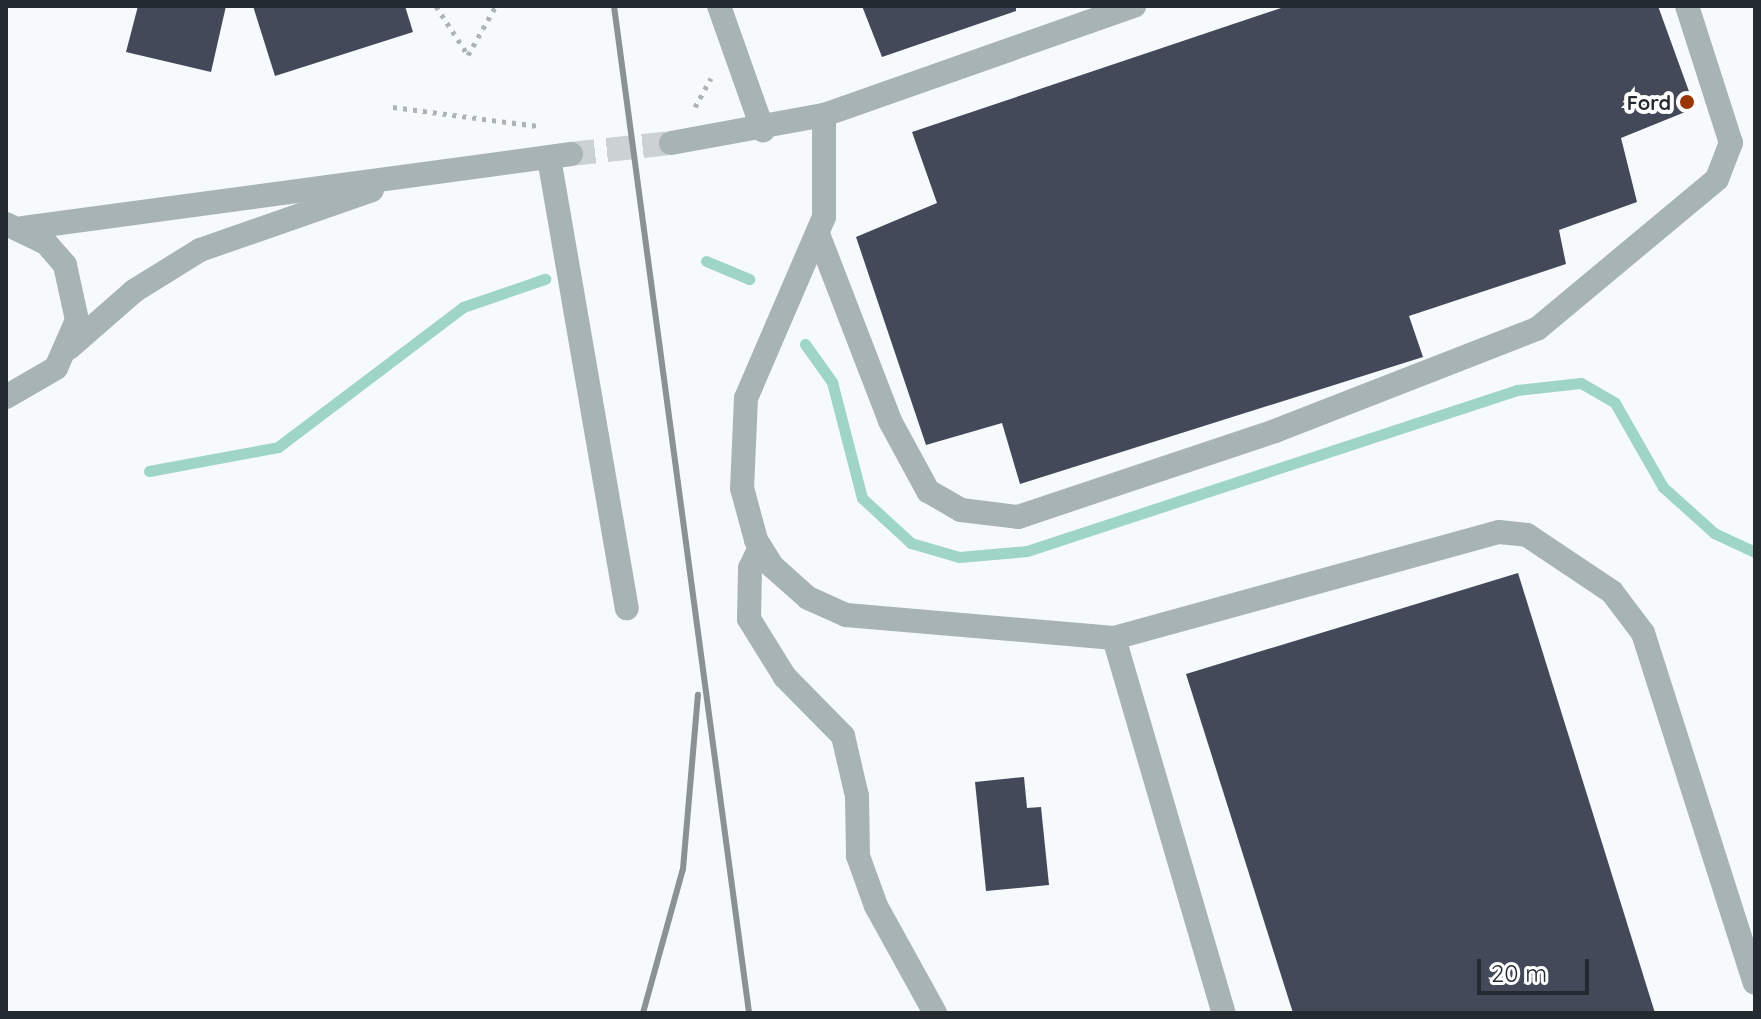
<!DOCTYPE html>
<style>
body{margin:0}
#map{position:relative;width:1761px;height:1019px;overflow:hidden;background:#f6fafd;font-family:Quicksand,sans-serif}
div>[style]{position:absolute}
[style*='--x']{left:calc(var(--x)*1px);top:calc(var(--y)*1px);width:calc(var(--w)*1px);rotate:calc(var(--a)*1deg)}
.stream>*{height:11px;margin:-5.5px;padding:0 5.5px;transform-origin:5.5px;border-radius:5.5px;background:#9fd5c4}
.building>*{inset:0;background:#44495a}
.minor-tunnel>*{height:24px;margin-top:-12px;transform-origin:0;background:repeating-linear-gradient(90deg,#ccd1d4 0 24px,transparent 0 36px)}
.path>*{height:5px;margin-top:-2.5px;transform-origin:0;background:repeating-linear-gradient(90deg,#adb3b6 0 4px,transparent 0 10px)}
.minor>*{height:24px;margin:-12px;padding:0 12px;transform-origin:12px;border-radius:12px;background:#a8b3b5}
.rail>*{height:6px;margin:-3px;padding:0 3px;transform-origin:3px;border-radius:3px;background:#8b9195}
.dots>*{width:22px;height:22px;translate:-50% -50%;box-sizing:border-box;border:4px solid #fff;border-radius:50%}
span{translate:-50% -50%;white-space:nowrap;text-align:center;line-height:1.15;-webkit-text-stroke:8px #fff;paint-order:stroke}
.poi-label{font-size:20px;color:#232b30;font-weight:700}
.right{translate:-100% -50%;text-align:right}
.frame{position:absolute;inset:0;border:8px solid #232b30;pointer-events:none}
.scale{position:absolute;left:1477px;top:959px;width:112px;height:36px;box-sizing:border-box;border:4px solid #232b30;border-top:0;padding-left:10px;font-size:24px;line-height:28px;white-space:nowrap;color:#232b30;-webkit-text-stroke:6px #fff;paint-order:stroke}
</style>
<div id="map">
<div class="stream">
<i style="--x:706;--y:261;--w:47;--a:22.7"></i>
<i style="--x:805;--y:344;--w:47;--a:54.6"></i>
<i style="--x:832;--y:382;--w:120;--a:75.5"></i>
<i style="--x:862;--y:498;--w:67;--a:42.6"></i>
<i style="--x:911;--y:543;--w:50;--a:16.3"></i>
<i style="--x:959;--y:557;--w:68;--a:-5"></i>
<i style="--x:1027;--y:551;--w:516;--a:-18.19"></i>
<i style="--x:1517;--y:390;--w:64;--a:-6.2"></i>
<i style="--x:1581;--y:383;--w:39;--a:30"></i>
<i style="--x:1615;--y:403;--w:97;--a:60.3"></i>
<i style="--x:1663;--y:487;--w:69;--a:42"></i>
<i style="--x:1714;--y:533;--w:45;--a:24.9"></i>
<i style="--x:149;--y:471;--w:131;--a:-10.5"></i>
<i style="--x:278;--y:447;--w:232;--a:-37.1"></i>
<i style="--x:463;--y:307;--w:87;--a:-18.9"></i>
</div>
<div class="building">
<i style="clip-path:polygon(138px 6px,226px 6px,211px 72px,126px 52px)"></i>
<i style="clip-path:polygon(253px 6px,405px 6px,413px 32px,275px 76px)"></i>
<i style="clip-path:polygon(862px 6px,1016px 6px,1016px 11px,882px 57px)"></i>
<i style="clip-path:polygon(1287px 6px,1658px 6px,1695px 108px,1621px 138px,1637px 202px,1559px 230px,1566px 264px,1409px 316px,1423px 357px,1020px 484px,1002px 423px,926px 445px,856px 237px,937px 203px,912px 132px)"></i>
<i style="clip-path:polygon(1518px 573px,1655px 1013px,1293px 1013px,1186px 674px)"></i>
<i style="clip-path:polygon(1024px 777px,1027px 808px,1041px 807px,1049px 885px,986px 891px,975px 782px)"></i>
</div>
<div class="minor-tunnel">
<i style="--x:571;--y:154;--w:101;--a:-6.3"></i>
</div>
<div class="path">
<i style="--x:436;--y:6;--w:59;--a:56.9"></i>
<i style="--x:468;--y:55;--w:56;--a:-60.3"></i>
<i style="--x:393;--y:107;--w:146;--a:7.5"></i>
<i style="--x:695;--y:107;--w:33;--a:-61"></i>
</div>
<div class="minor">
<i style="--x:719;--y:6;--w:132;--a:70.5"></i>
<i style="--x:824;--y:115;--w:102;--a:90"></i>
<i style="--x:824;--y:217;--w:197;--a:113.3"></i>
<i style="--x:746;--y:398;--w:90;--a:92.5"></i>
<i style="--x:742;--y:488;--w:54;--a:74.9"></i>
<i style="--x:756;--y:540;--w:31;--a:58"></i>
<i style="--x:772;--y:566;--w:48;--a:41.6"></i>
<i style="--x:808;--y:598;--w:42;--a:24.1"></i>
<i style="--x:846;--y:615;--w:269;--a:4.9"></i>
<i style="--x:1114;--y:638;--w:399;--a:-15.4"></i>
<i style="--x:1499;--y:532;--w:28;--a:6"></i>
<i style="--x:1527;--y:535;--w:102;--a:33.8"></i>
<i style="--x:1612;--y:592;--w:51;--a:52.9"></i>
<i style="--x:1643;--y:633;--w:367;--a:72.3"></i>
<i style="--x:671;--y:143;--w:156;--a:-10.4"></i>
<i style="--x:824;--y:115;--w:329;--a:-19.4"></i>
<i style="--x:549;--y:158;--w:457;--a:80.2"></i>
<i style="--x:6;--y:224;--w:44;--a:25.4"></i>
<i style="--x:46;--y:243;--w:29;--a:49"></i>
<i style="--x:65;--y:265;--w:56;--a:77.7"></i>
<i style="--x:77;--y:320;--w:52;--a:113.6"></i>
<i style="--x:56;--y:368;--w:58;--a:149.9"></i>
<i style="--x:23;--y:228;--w:553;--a:-7.69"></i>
<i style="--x:818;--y:234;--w:200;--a:68.9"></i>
<i style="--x:890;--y:421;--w:80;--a:61.5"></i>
<i style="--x:928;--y:491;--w:38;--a:30"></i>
<i style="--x:961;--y:510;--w:57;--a:7"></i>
<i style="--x:1018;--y:517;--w:271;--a:-18.5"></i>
<i style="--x:1275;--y:431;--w:281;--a:-21.3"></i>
<i style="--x:1537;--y:329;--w:234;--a:-39.8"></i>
<i style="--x:1717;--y:179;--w:39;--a:-69"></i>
<i style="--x:1731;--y:143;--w:144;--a:-107.8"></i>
<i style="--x:69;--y:348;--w:86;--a:-41.2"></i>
<i style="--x:134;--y:291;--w:78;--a:-31.8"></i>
<i style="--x:200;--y:250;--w:182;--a:-19.2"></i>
<i style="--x:760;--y:547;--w:23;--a:115"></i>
<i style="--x:750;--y:568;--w:51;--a:91.1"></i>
<i style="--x:749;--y:619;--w:68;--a:58.2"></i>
<i style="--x:785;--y:677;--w:83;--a:45.5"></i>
<i style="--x:843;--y:736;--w:62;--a:76.9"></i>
<i style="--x:857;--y:796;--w:60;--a:89"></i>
<i style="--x:858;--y:856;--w:53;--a:70.2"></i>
<i style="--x:876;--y:906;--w:122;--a:61.1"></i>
<i style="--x:1114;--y:638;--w:391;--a:73.7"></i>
</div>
<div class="rail">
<i style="--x:614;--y:6;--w:1016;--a:82.36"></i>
<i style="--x:643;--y:1013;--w:149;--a:-74.5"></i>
<i style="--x:683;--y:869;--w:175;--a:-85.1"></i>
</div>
<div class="dots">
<i style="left:1687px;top:102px;background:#9a3505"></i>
</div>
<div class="poi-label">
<span class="right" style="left:1671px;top:102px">Ford</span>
</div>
<div class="frame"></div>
<div class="scale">20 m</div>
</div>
